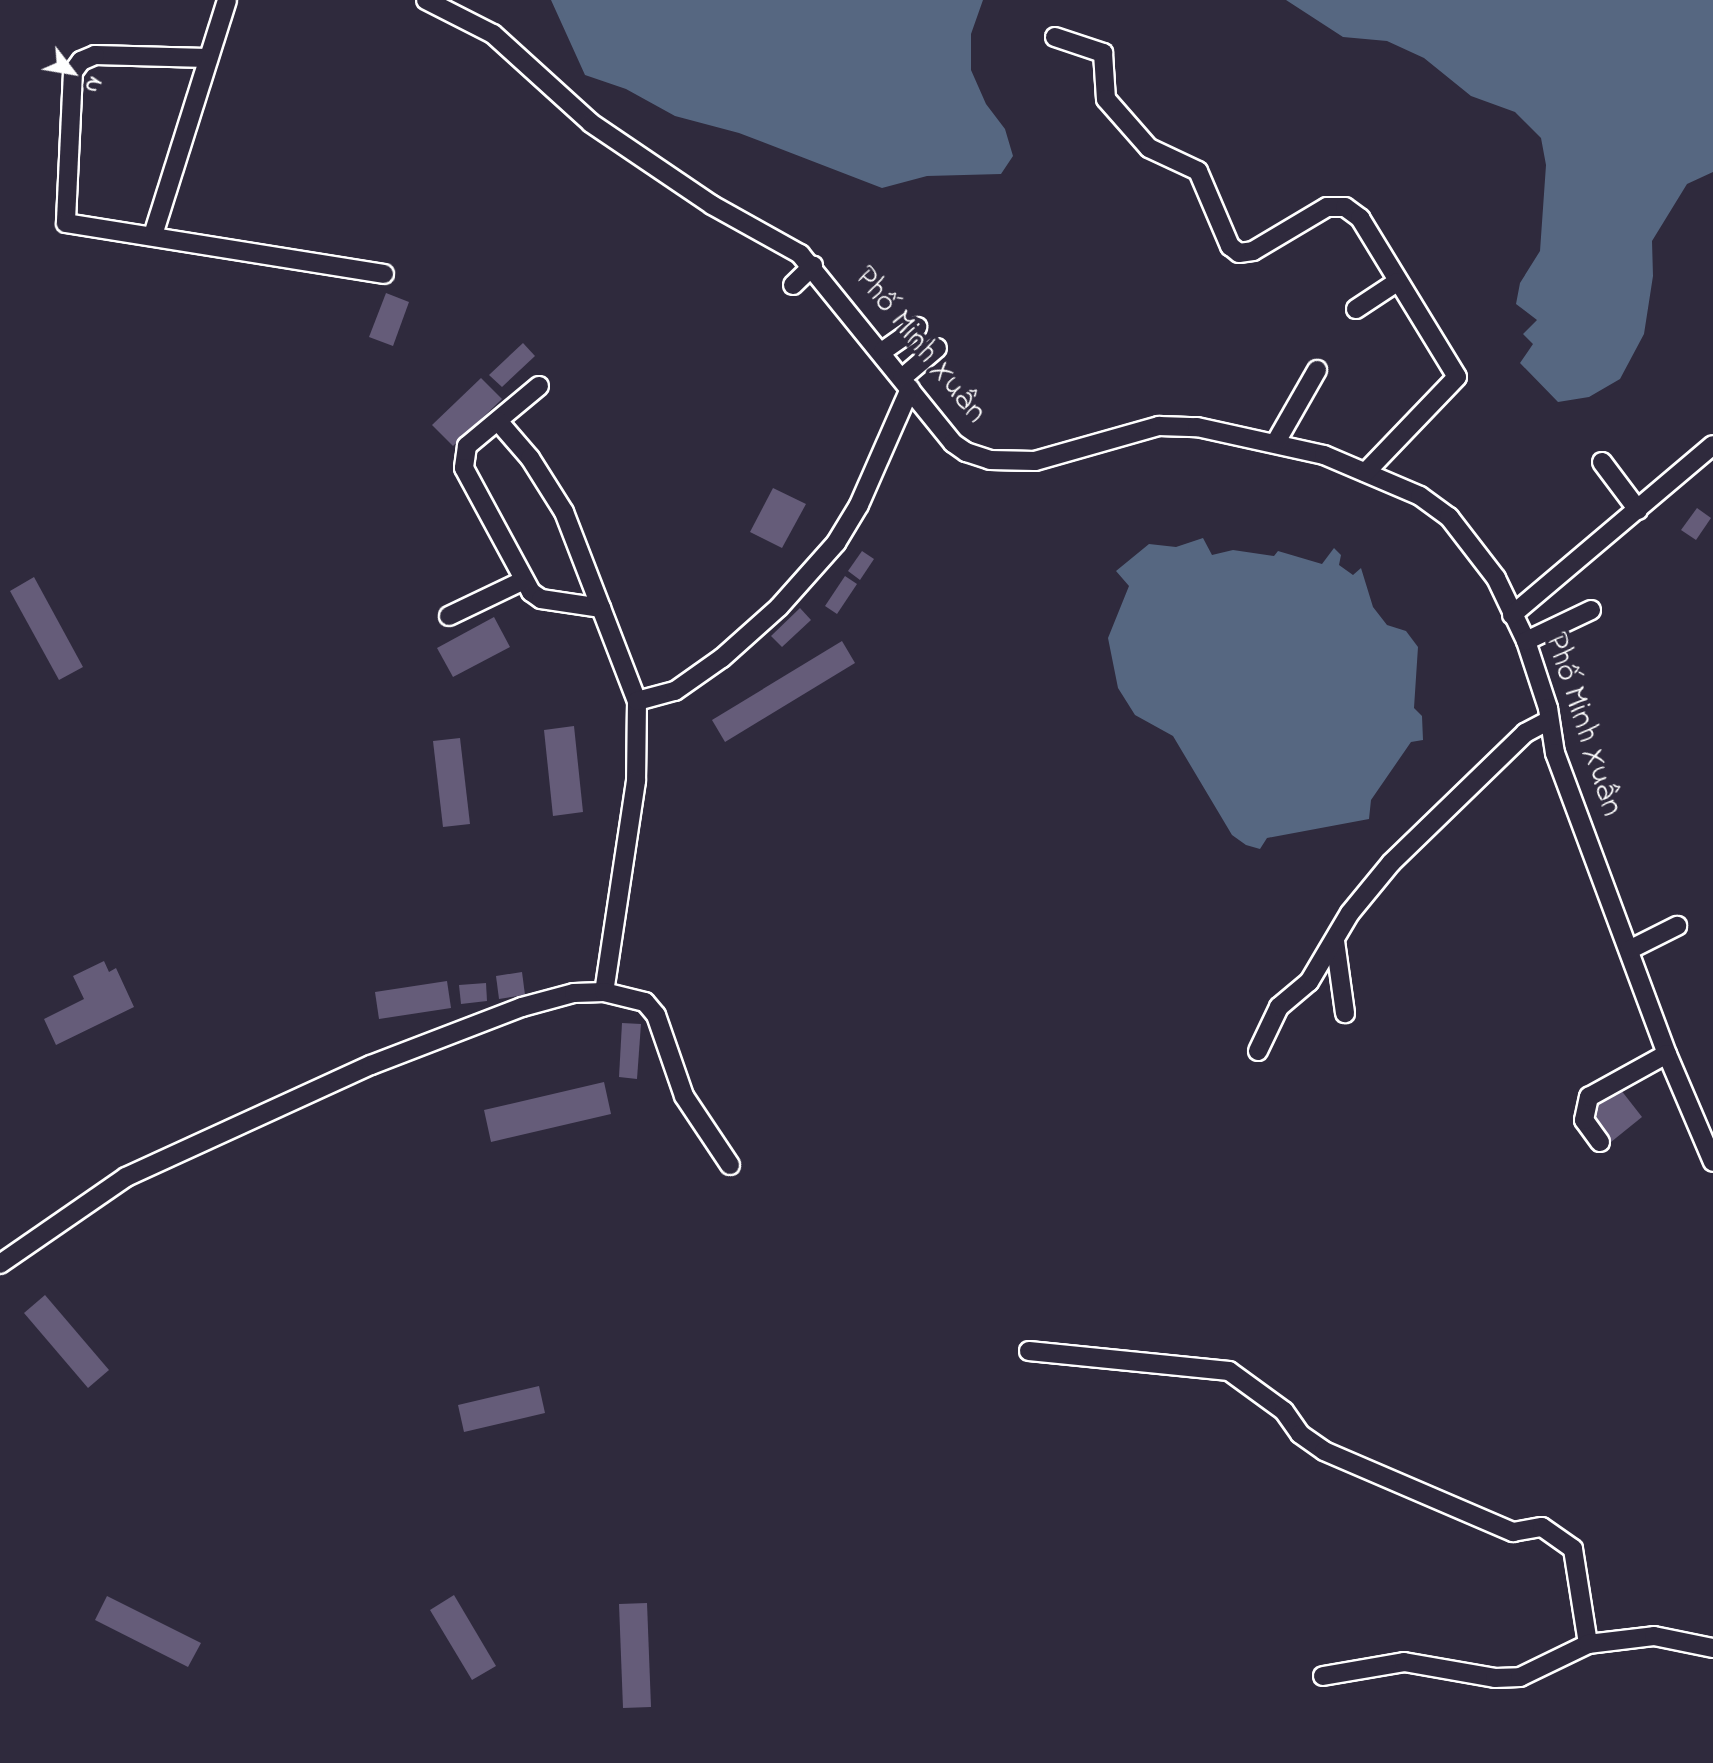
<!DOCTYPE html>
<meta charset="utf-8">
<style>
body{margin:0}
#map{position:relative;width:1713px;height:1763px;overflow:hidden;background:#2f2a3d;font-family:"Indie Flower",sans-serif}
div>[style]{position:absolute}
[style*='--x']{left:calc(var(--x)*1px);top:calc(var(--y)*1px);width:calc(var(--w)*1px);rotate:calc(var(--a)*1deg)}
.water>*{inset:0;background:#566781}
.building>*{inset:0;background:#655c79}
.roads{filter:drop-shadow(2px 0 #fff) drop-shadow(-2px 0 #fff) drop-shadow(0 2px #fff) drop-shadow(0 -2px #fff)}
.minor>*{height:18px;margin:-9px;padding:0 9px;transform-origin:9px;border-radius:9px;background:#2f2a3d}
span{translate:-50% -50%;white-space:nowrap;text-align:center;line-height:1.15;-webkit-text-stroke:7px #2f2a3d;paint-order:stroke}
.street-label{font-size:32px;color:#fff}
.north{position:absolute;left:32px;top:32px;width:80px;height:80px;-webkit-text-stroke:6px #2f2a3d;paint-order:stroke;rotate:121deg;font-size:22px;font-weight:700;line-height:32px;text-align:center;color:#fff}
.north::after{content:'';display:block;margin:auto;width:28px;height:36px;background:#fff;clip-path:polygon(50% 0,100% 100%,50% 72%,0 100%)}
</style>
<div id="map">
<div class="water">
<i style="clip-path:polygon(551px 0,983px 0,971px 34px,971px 70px,986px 104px,1005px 129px,1013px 156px,1001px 174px,927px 176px,882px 188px,739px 133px,675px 116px,626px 89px,585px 75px)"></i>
<i style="clip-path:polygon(1286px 0,1713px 0,1713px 172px,1687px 184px,1652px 241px,1653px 276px,1644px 334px,1620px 379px,1589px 397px,1558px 402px,1520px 363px,1533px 344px,1523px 334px,1537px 320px,1516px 304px,1520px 283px,1540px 251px,1546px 165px,1541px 138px,1515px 112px,1471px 96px,1424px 58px,1387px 41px,1343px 37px)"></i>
<i style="clip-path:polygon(1203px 538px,1212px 555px,1233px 550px,1274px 556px,1278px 551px,1322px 564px,1334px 548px,1341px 555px,1339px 565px,1353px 575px,1361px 568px,1373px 607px,1387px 625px,1406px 631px,1418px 647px,1414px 708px,1422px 716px,1423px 740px,1411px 742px,1371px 800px,1369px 819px,1267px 838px,1260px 849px,1246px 845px,1232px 835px,1173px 736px,1135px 715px,1118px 688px,1108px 638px,1129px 586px,1116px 571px,1149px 544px,1176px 547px)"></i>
</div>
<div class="building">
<i style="clip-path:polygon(386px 293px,409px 302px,393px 346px,369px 337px)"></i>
<i style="clip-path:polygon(523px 343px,535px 356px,502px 387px,489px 375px)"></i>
<i style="clip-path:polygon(481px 378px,502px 399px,453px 446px,432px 425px)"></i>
<i style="clip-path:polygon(773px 488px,806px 504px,782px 548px,750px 532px)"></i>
<i style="clip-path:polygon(1697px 508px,1711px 518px,1696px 540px,1681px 530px)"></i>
<i style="clip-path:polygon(862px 551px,874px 559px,860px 580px,848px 571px)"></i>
<i style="clip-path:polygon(845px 576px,857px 584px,837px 614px,825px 606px)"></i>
<i style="clip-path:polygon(34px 577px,83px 667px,59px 680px,10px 591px)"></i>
<i style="clip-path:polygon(800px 608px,811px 620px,782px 647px,771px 636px)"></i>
<i style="clip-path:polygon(494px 617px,510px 647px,453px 677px,437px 648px)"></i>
<i style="clip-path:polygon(842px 641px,855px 663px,725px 742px,712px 720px)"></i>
<i style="clip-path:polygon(574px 726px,583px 812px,553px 816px,544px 730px)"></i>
<i style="clip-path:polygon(460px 738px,470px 824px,443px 827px,433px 741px)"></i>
<i style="clip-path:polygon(104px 961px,109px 972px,116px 968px,134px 1007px,56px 1045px,44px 1019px,84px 999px,73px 976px)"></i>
<i style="clip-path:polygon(522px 972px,525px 995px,499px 999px,496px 976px)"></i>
<i style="clip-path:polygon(447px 981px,451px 1008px,379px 1019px,375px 992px)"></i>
<i style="clip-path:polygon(486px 983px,487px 1001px,461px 1004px,459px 985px)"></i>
<i style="clip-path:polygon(622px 1023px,641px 1024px,637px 1079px,619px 1077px)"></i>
<i style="clip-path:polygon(604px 1082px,611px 1114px,491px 1142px,484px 1110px)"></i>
<i style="clip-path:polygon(1617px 1085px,1642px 1117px,1611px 1142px,1586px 1110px)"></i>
<i style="clip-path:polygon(45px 1295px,109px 1370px,88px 1388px,24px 1313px)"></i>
<i style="clip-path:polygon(539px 1386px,545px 1413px,464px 1432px,458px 1405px)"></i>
<i style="clip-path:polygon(454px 1595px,496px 1666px,472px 1680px,430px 1610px)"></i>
<i style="clip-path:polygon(107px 1596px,201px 1643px,188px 1667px,95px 1620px)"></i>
<i style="clip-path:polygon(647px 1603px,651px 1707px,623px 1708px,619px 1604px)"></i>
</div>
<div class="roads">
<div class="minor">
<i style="--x:426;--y:0;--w:75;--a:26.9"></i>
<i style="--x:493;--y:34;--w:132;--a:42.2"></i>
<i style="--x:591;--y:123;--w:146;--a:34.1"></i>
<i style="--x:712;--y:205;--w:101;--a:29.1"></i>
<i style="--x:800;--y:254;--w:243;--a:51"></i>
<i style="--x:953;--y:443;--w:16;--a:35"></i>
<i style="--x:966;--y:452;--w:25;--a:18"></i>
<i style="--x:990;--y:460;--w:45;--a:1.3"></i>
<i style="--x:1035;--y:461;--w:129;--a:-15.8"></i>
<i style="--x:1159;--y:426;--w:38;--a:2"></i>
<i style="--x:1197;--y:427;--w:130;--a:12.4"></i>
<i style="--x:1324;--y:455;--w:104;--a:23.1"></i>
<i style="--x:1420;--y:496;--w:36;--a:36"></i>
<i style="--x:1449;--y:517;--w:77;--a:52.4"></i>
<i style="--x:1496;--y:578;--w:70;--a:64.5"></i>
<i style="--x:1526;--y:641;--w:71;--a:71.8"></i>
<i style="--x:1548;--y:708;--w:46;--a:81.2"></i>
<i style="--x:1555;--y:753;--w:321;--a:69.6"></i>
<i style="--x:1667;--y:1054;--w:117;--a:66.9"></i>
<i style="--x:1055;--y:37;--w:51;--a:18.4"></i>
<i style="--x:1103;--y:53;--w:46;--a:86.3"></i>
<i style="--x:1106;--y:99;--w:65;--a:48.7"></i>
<i style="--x:1149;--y:148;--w:54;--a:25.1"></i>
<i style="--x:1198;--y:171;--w:82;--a:66.9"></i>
<i style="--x:1230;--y:246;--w:11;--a:38"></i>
<i style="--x:1239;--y:253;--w:14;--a:-8"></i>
<i style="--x:1253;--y:251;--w:86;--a:-30.7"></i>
<i style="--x:1327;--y:207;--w:18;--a:0"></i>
<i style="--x:1345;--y:207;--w:19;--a:36"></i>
<i style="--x:1360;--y:218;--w:186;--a:58.6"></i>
<i style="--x:1457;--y:377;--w:132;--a:133.8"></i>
<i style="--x:207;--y:58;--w:112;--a:-178.5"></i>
<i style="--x:95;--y:55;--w:15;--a:157"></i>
<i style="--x:81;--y:61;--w:14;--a:126"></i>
<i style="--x:73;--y:72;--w:151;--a:92.7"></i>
<i style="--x:66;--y:223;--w:322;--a:9.1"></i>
<i style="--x:153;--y:235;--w:246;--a:-72.5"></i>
<i style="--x:793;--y:285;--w:28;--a:-44"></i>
<i style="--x:1356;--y:309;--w:49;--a:-33.4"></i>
<i style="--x:883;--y:351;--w:42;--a:-35.2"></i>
<i style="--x:902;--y:378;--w:46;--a:-40.6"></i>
<i style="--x:539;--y:386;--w:94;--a:140.2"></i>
<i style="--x:467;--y:446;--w:22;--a:98"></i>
<i style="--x:464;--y:468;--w:141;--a:61.6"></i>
<i style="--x:531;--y:592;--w:12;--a:35"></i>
<i style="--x:541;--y:599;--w:61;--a:8.5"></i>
<i style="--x:498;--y:421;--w:49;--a:49.1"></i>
<i style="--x:530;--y:458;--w:64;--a:57.8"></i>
<i style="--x:564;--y:512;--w:203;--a:68.9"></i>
<i style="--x:637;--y:701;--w:80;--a:90.7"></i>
<i style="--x:636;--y:781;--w:213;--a:98.6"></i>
<i style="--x:1276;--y:442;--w:83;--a:-60.3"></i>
<i style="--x:1602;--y:462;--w:60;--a:53.1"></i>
<i style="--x:1512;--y:615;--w:263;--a:-40.2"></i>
<i style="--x:449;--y:616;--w:83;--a:-25.6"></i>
<i style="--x:1526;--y:641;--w:72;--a:-25.5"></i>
<i style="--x:637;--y:701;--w:39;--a:-15"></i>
<i style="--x:675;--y:691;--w:57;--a:-35.1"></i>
<i style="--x:722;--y:658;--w:76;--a:-41.8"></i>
<i style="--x:779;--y:607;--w:86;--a:-48.3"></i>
<i style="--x:836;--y:543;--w:44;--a:-58.8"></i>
<i style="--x:859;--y:505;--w:127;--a:-66.3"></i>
<i style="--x:1335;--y:941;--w:73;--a:82.1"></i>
<i style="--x:1629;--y:950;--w:54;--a:-26.6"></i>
<i style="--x:1258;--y:1051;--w:49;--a:-64.5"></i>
<i style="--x:1279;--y:1007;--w:39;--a:-40"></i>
<i style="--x:1309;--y:982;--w:80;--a:-59.3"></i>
<i style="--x:1350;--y:913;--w:65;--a:-50.6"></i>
<i style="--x:1391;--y:863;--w:187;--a:-44.1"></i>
<i style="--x:1525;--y:733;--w:27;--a:-28"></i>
<i style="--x:1600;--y:1142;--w:27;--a:-126"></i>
<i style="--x:1584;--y:1120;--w:24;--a:-78"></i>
<i style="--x:1589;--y:1097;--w:89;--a:-28.9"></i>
<i style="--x:0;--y:1264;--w:153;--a:-34.6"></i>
<i style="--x:126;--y:1177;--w:269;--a:-24.6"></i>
<i style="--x:371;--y:1065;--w:162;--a:-21"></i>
<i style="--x:522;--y:1007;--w:54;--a:-15.1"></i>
<i style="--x:574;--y:993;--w:30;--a:-2"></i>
<i style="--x:604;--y:992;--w:42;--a:13.7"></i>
<i style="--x:645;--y:1002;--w:17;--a:50"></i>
<i style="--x:656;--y:1015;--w:86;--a:70.9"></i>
<i style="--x:684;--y:1096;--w:83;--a:56.3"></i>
<i style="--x:1029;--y:1351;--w:201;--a:5.7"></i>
<i style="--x:1229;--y:1371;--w:68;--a:36"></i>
<i style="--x:1284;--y:1411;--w:28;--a:55"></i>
<i style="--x:1300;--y:1434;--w:29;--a:35"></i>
<i style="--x:1324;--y:1451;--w:206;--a:23.2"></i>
<i style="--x:1513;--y:1532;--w:29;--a:-10"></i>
<i style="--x:1542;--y:1527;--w:38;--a:35"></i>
<i style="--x:1573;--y:1549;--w:96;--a:81"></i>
<i style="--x:1323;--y:1676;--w:82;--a:-9.8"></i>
<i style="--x:1404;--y:1662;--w:92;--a:10"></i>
<i style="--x:1495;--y:1678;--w:25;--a:-2"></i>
<i style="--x:1520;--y:1677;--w:76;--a:-25.9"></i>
<i style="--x:1588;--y:1644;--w:66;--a:-6.9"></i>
<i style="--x:1654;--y:1636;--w:60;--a:11.5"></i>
</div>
</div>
<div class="street-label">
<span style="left:919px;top:346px;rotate:51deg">Phố Minh Xuân</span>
<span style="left:1582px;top:725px;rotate:72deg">Phố Minh Xuân</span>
</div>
<div class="north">N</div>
</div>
